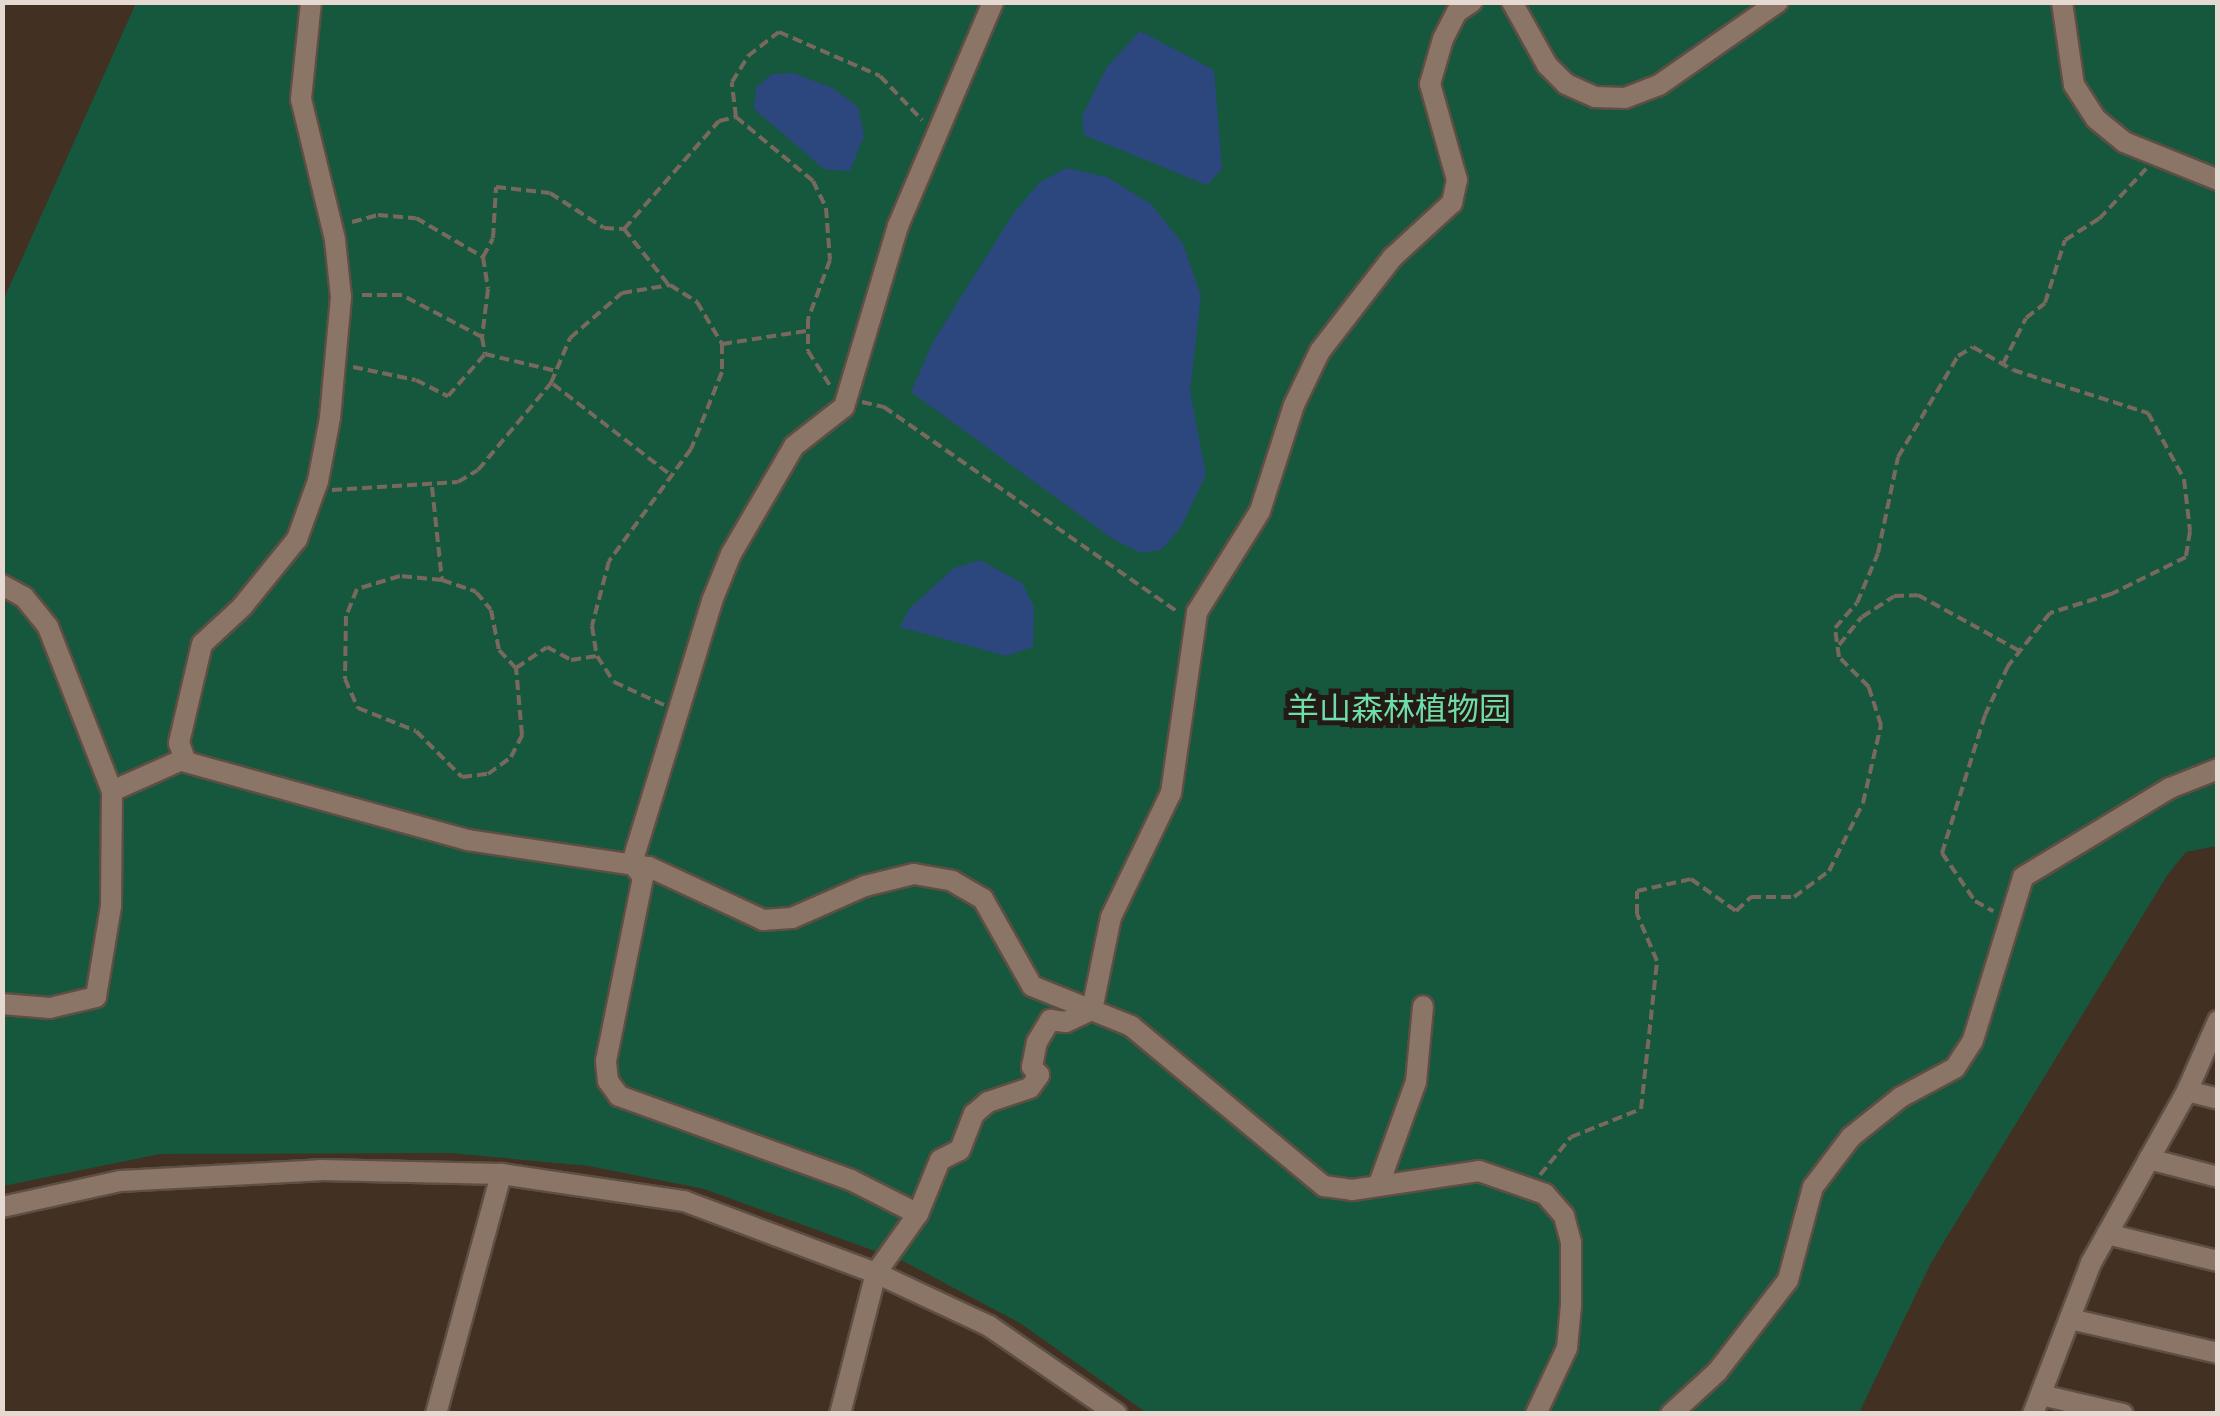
<!DOCTYPE html>
<meta charset="utf-8">
<style>
body{margin:0}
#map{position:relative;width:2220px;height:1416px;overflow:hidden;background:#423023;font-family:"Asap Condensed","Noto Sans SC",sans-serif}
div>[style]{position:absolute}
[style*='--x']{left:calc(var(--x)*1px);top:calc(var(--y)*1px);width:calc(var(--w)*1px);rotate:calc(var(--a)*1deg)}
.green>*{inset:0;background:#15583d}
.water>*{inset:0;background:#2c477d}
.path>*{height:4px;margin-top:-2px;transform-origin:0;background:repeating-linear-gradient(90deg,#78685d 0 10px,transparent 0 15px)}
.roads{filter:drop-shadow(2px 0 #5e4e43) drop-shadow(-2px 0 #5e4e43) drop-shadow(0 2px #5e4e43) drop-shadow(0 -2px #5e4e43)}
.minor>*{height:20px;margin:-10px;padding:0 10px;transform-origin:10px;border-radius:10px;background:#8b7567}
span{translate:-50% -50%;white-space:nowrap;text-align:center;line-height:1.15;-webkit-text-stroke:10px #231a15;paint-order:stroke}
.park-label{font-size:32px;color:#6fddaa}
.frame{position:absolute;inset:0;border:5px solid #e5d9d1;pointer-events:none}
</style>
<div id="map">
<div class="green">
<i style="clip-path:polygon(136px 3px,2217px 3px,2217px 846px,2186px 852px,2168px 874px,1931px 1263px,1859px 1413px,1147px 1413px,1020px 1323px,905px 1262px,704px 1189px,589px 1166px,450px 1153px,160px 1154px,3px 1186px,3px 301px)"></i>
</div>
<div class="water">
<i style="clip-path:polygon(1140px 31px,1214px 70px,1222px 169px,1207px 185px,1084px 135px,1082px 116px,1107px 67px)"></i>
<i style="clip-path:polygon(793px 73px,833px 88px,858px 107px,864px 136px,850px 171px,824px 169px,754px 109px,756px 88px,772px 74px)"></i>
<i style="clip-path:polygon(1066px 168px,1107px 177px,1151px 204px,1183px 244px,1201px 296px,1190px 391px,1206px 475px,1181px 527px,1161px 550px,1141px 553px,1113px 539px,911px 392px,934px 340px,1013px 214px,1039px 183px)"></i>
<i style="clip-path:polygon(980px 560px,1022px 583px,1034px 607px,1033px 647px,1006px 656px,900px 627px,909px 609px,954px 568px)"></i>
</div>
<div class="path">
<i style="--x:736;--y:117;--w:100;--a:39.7"></i>
<i style="--x:813;--y:181;--w:30;--a:64"></i>
<i style="--x:826;--y:208;--w:52;--a:85.6"></i>
<i style="--x:830;--y:260;--w:63;--a:110.4"></i>
<i style="--x:808;--y:319;--w:32;--a:90"></i>
<i style="--x:808;--y:351;--w:43;--a:57.4"></i>
<i style="--x:352;--y:222;--w:27;--a:-15"></i>
<i style="--x:378;--y:215;--w:38;--a:5"></i>
<i style="--x:416;--y:218;--w:78;--a:30.2"></i>
<i style="--x:483;--y:257;--w:32;--a:81"></i>
<i style="--x:488;--y:289;--w:48;--a:97.1"></i>
<i style="--x:482;--y:337;--w:90;--a:-152.3"></i>
<i style="--x:402;--y:295;--w:45;--a:180"></i>
<i style="--x:624;--y:229;--w:70;--a:51.3"></i>
<i style="--x:483;--y:257;--w:21;--a:-62"></i>
<i style="--x:493;--y:238;--w:51;--a:-86.6"></i>
<i style="--x:496;--y:187;--w:54;--a:6.3"></i>
<i style="--x:550;--y:193;--w:64;--a:32.9"></i>
<i style="--x:604;--y:228;--w:20;--a:3"></i>
<i style="--x:624;--y:229;--w:144;--a:-48.7"></i>
<i style="--x:719;--y:121;--w:17;--a:-13"></i>
<i style="--x:736;--y:117;--w:35;--a:-97"></i>
<i style="--x:732;--y:82;--w:31;--a:-58"></i>
<i style="--x:748;--y:56;--w:39;--a:-38"></i>
<i style="--x:779;--y:32;--w:110;--a:23.5"></i>
<i style="--x:880;--y:76;--w:61;--a:46.3"></i>
<i style="--x:482;--y:337;--w:17;--a:80"></i>
<i style="--x:485;--y:354;--w:73;--a:13.5"></i>
<i style="--x:722;--y:344;--w:85;--a:-8.8"></i>
<i style="--x:2003;--y:364;--w:51;--a:-63.4"></i>
<i style="--x:2026;--y:318;--w:24;--a:-38"></i>
<i style="--x:2045;--y:303;--w:66;--a:-72.4"></i>
<i style="--x:2065;--y:240;--w:40;--a:-32"></i>
<i style="--x:2099;--y:219;--w:69;--a:-46.8"></i>
<i style="--x:353;--y:367;--w:64;--a:11.7"></i>
<i style="--x:416;--y:380;--w:36;--a:27"></i>
<i style="--x:448;--y:396;--w:56;--a:-48.6"></i>
<i style="--x:553;--y:384;--w:150;--a:37.7"></i>
<i style="--x:862;--y:402;--w:23;--a:13"></i>
<i style="--x:884;--y:407;--w:358;--a:34.9"></i>
<i style="--x:432;--y:487;--w:94;--a:83.9"></i>
<i style="--x:442;--y:580;--w:36;--a:19"></i>
<i style="--x:476;--y:592;--w:23;--a:50"></i>
<i style="--x:491;--y:610;--w:41;--a:78.7"></i>
<i style="--x:499;--y:650;--w:25;--a:47"></i>
<i style="--x:516;--y:668;--w:37;--a:-34"></i>
<i style="--x:547;--y:647;--w:27;--a:28"></i>
<i style="--x:571;--y:660;--w:26;--a:-9"></i>
<i style="--x:332;--y:490;--w:126;--a:-3.6"></i>
<i style="--x:458;--y:482;--w:23;--a:-31"></i>
<i style="--x:478;--y:470;--w:114;--a:-50"></i>
<i style="--x:551;--y:383;--w:49;--a:-67.1"></i>
<i style="--x:570;--y:338;--w:69;--a:-40.9"></i>
<i style="--x:622;--y:293;--w:49;--a:-9.5"></i>
<i style="--x:670;--y:285;--w:32;--a:32"></i>
<i style="--x:697;--y:302;--w:49;--a:59.2"></i>
<i style="--x:722;--y:344;--w:28;--a:90"></i>
<i style="--x:722;--y:372;--w:83;--a:111.9"></i>
<i style="--x:691;--y:449;--w:139;--a:126.2"></i>
<i style="--x:609;--y:561;--w:67;--a:104.7"></i>
<i style="--x:592;--y:626;--w:30;--a:81"></i>
<i style="--x:597;--y:656;--w:31;--a:57"></i>
<i style="--x:614;--y:682;--w:55;--a:24.7"></i>
<i style="--x:442;--y:580;--w:42;--a:-174.6"></i>
<i style="--x:400;--y:576;--w:45;--a:163.2"></i>
<i style="--x:357;--y:589;--w:29;--a:112"></i>
<i style="--x:346;--y:616;--w:63;--a:90.9"></i>
<i style="--x:345;--y:679;--w:32;--a:66"></i>
<i style="--x:358;--y:708;--w:62;--a:21.6"></i>
<i style="--x:416;--y:731;--w:65;--a:45"></i>
<i style="--x:462;--y:777;--w:26;--a:-7"></i>
<i style="--x:488;--y:774;--w:29;--a:-36"></i>
<i style="--x:511;--y:757;--w:25;--a:-63"></i>
<i style="--x:522;--y:735;--w:67;--a:-95.1"></i>
<i style="--x:1839;--y:645;--w:36;--a:-51"></i>
<i style="--x:1862;--y:617;--w:38;--a:-33"></i>
<i style="--x:1894;--y:596;--w:24;--a:-2"></i>
<i style="--x:1918;--y:595;--w:116;--a:28.8"></i>
<i style="--x:1540;--y:1175;--w:49;--a:-50.8"></i>
<i style="--x:1571;--y:1137;--w:75;--a:-21.8"></i>
<i style="--x:1641;--y:1109;--w:149;--a:-83.8"></i>
<i style="--x:1657;--y:961;--w:51;--a:-113.1"></i>
<i style="--x:1637;--y:914;--w:23;--a:-90"></i>
<i style="--x:1637;--y:891;--w:55;--a:-12.5"></i>
<i style="--x:1691;--y:879;--w:55;--a:35.4"></i>
<i style="--x:1736;--y:911;--w:21;--a:-43"></i>
<i style="--x:1751;--y:897;--w:43;--a:0"></i>
<i style="--x:1794;--y:897;--w:44;--a:-36.6"></i>
<i style="--x:1829;--y:871;--w:76;--a:-63.4"></i>
<i style="--x:1863;--y:803;--w:80;--a:-77"></i>
<i style="--x:1881;--y:725;--w:40;--a:-108"></i>
<i style="--x:1869;--y:687;--w:42;--a:-135"></i>
<i style="--x:1839;--y:657;--w:29;--a:-98"></i>
<i style="--x:1835;--y:628;--w:33;--a:-49"></i>
<i style="--x:1857;--y:603;--w:54;--a:-67.2"></i>
<i style="--x:1878;--y:553;--w:98;--a:-78.2"></i>
<i style="--x:1898;--y:457;--w:117;--a:-59.3"></i>
<i style="--x:1958;--y:356;--w:17;--a:-31"></i>
<i style="--x:1973;--y:347;--w:46;--a:29.9"></i>
<i style="--x:2013;--y:370;--w:142;--a:17.7"></i>
<i style="--x:2148;--y:413;--w:75;--a:61.4"></i>
<i style="--x:2184;--y:479;--w:52;--a:83.4"></i>
<i style="--x:2190;--y:531;--w:26;--a:99"></i>
<i style="--x:2186;--y:557;--w:84;--a:153.7"></i>
<i style="--x:2111;--y:594;--w:64;--a:162.7"></i>
<i style="--x:2050;--y:613;--w:68;--a:128.4"></i>
<i style="--x:2008;--y:666;--w:54;--a:115.1"></i>
<i style="--x:1985;--y:715;--w:145;--a:107.3"></i>
<i style="--x:1942;--y:853;--w:58;--a:55.5"></i>
<i style="--x:1975;--y:901;--w:21;--a:29"></i>
</div>
<div class="roads">
<div class="minor">
<i style="--x:311;--y:2;--w:98;--a:95.9"></i>
<i style="--x:301;--y:99;--w:145;--a:76.4"></i>
<i style="--x:335;--y:240;--w:57;--a:84"></i>
<i style="--x:341;--y:297;--w:121;--a:95.2"></i>
<i style="--x:330;--y:418;--w:64;--a:100.8"></i>
<i style="--x:318;--y:481;--w:62;--a:109.9"></i>
<i style="--x:297;--y:539;--w:87;--a:129"></i>
<i style="--x:242;--y:607;--w:54;--a:137.2"></i>
<i style="--x:202;--y:644;--w:102;--a:103.1"></i>
<i style="--x:179;--y:743;--w:20;--a:70"></i>
<i style="--x:186;--y:762;--w:293;--a:15.5"></i>
<i style="--x:468;--y:840;--w:183;--a:8.5"></i>
<i style="--x:649;--y:867;--w:126;--a:24.9"></i>
<i style="--x:763;--y:920;--w:29;--a:-4"></i>
<i style="--x:792;--y:918;--w:80;--a:-23.7"></i>
<i style="--x:865;--y:886;--w:50;--a:-13.8"></i>
<i style="--x:914;--y:874;--w:39;--a:10"></i>
<i style="--x:952;--y:881;--w:36;--a:30"></i>
<i style="--x:983;--y:899;--w:100;--a:60.6"></i>
<i style="--x:1032;--y:986;--w:107;--a:22"></i>
<i style="--x:1131;--y:1026;--w:251;--a:39.7"></i>
<i style="--x:1324;--y:1186;--w:28;--a:8"></i>
<i style="--x:1352;--y:1190;--w:128;--a:-8.5"></i>
<i style="--x:1479;--y:1171;--w:70;--a:19.2"></i>
<i style="--x:1545;--y:1194;--w:29;--a:49"></i>
<i style="--x:1564;--y:1216;--w:27;--a:75"></i>
<i style="--x:1571;--y:1242;--w:63;--a:90"></i>
<i style="--x:1571;--y:1305;--w:43;--a:95.3"></i>
<i style="--x:1567;--y:1348;--w:73;--a:115.2"></i>
<i style="--x:1512;--y:2;--w:72;--a:60.9"></i>
<i style="--x:1547;--y:65;--w:27;--a:45"></i>
<i style="--x:1566;--y:84;--w:32;--a:24"></i>
<i style="--x:1595;--y:97;--w:30;--a:2"></i>
<i style="--x:1625;--y:98;--w:36;--a:-21"></i>
<i style="--x:1659;--y:85;--w:145;--a:-34.9"></i>
<i style="--x:2062;--y:2;--w:84;--a:81.8"></i>
<i style="--x:2074;--y:85;--w:40;--a:57.1"></i>
<i style="--x:2096;--y:119;--w:36;--a:39"></i>
<i style="--x:2124;--y:142;--w:101;--a:22"></i>
<i style="--x:2;--y:585;--w:25;--a:29"></i>
<i style="--x:24;--y:597;--w:38;--a:51"></i>
<i style="--x:48;--y:627;--w:176;--a:68.7"></i>
<i style="--x:112;--y:791;--w:115;--a:90.5"></i>
<i style="--x:111;--y:906;--w:92;--a:99.4"></i>
<i style="--x:96;--y:997;--w:47;--a:166.6"></i>
<i style="--x:50;--y:1008;--w:48;--a:-175.2"></i>
<i style="--x:112;--y:791;--w:79;--a:-24"></i>
<i style="--x:2187;--y:1091;--w:32;--a:14"></i>
<i style="--x:2149;--y:1159;--w:71;--a:14.6"></i>
<i style="--x:1379;--y:1184;--w:109;--a:-70.1"></i>
<i style="--x:1416;--y:1082;--w:76;--a:-84.7"></i>
<i style="--x:2;--y:1207;--w:121;--a:-12.4"></i>
<i style="--x:120;--y:1181;--w:200;--a:-3.1"></i>
<i style="--x:320;--y:1170;--w:181;--a:1.3"></i>
<i style="--x:501;--y:1174;--w:185;--a:8.4"></i>
<i style="--x:684;--y:1201;--w:205;--a:20.6"></i>
<i style="--x:876;--y:1273;--w:125;--a:25.1"></i>
<i style="--x:989;--y:1326;--w:155;--a:34.5"></i>
<i style="--x:918;--y:1214;--w:75;--a:-153.1"></i>
<i style="--x:851;--y:1180;--w:247;--a:-160.1"></i>
<i style="--x:619;--y:1096;--w:19;--a:-126"></i>
<i style="--x:608;--y:1081;--w:20;--a:-96"></i>
<i style="--x:606;--y:1061;--w:188;--a:-78.6"></i>
<i style="--x:643;--y:877;--w:18;--a:-128"></i>
<i style="--x:632;--y:863;--w:274;--a:-73"></i>
<i style="--x:712;--y:601;--w:51;--a:-68"></i>
<i style="--x:731;--y:554;--w:125;--a:-59.7"></i>
<i style="--x:794;--y:446;--w:63;--a:-38"></i>
<i style="--x:844;--y:407;--w:189;--a:-73.4"></i>
<i style="--x:898;--y:226;--w:243;--a:-67"></i>
<i style="--x:2107;--y:1234;--w:114;--a:13.7"></i>
<i style="--x:2070;--y:1319;--w:152;--a:12.9"></i>
<i style="--x:2041;--y:1395;--w:84;--a:13"></i>
<i style="--x:436;--y:1414;--w:249;--a:-74.8"></i>
<i style="--x:840;--y:1414;--w:146;--a:-75.7"></i>
<i style="--x:876;--y:1273;--w:72;--a:-54.6"></i>
<i style="--x:918;--y:1214;--w:58;--a:-67.8"></i>
<i style="--x:940;--y:1160;--w:22;--a:-27"></i>
<i style="--x:960;--y:1150;--w:39;--a:-69"></i>
<i style="--x:974;--y:1114;--w:18;--a:-41"></i>
<i style="--x:988;--y:1102;--w:44;--a:-18.4"></i>
<i style="--x:1030;--y:1088;--w:16;--a:-55"></i>
<i style="--x:1039;--y:1075;--w:11;--a:-131"></i>
<i style="--x:1032;--y:1067;--w:25;--a:-79"></i>
<i style="--x:1037;--y:1042;--w:26;--a:-59"></i>
<i style="--x:1050;--y:1020;--w:16;--a:7"></i>
<i style="--x:1066;--y:1022;--w:29;--a:-25"></i>
<i style="--x:1092;--y:1010;--w:95;--a:-78.5"></i>
<i style="--x:1111;--y:917;--w:138;--a:-64.2"></i>
<i style="--x:1171;--y:793;--w:183;--a:-81.8"></i>
<i style="--x:1197;--y:612;--w:119;--a:-58"></i>
<i style="--x:1260;--y:511;--w:111;--a:-72.2"></i>
<i style="--x:1294;--y:405;--w:60;--a:-64.3"></i>
<i style="--x:1320;--y:351;--w:119;--a:-52.2"></i>
<i style="--x:1393;--y:257;--w:80;--a:-42.5"></i>
<i style="--x:1452;--y:203;--w:24;--a:-78"></i>
<i style="--x:1457;--y:180;--w:100;--a:-105.7"></i>
<i style="--x:1430;--y:84;--w:47;--a:-73.9"></i>
<i style="--x:1443;--y:39;--w:30;--a:-63"></i>
<i style="--x:1457;--y:12;--w:18;--a:-34"></i>
<i style="--x:1671;--y:1414;--w:62;--a:-42.4"></i>
<i style="--x:1717;--y:1372;--w:116;--a:-52.3"></i>
<i style="--x:1788;--y:1280;--w:96;--a:-75"></i>
<i style="--x:1813;--y:1187;--w:63;--a:-52.8"></i>
<i style="--x:1851;--y:1137;--w:64;--a:-38.7"></i>
<i style="--x:1901;--y:1097;--w:61;--a:-28.2"></i>
<i style="--x:1955;--y:1068;--w:33;--a:-57"></i>
<i style="--x:1973;--y:1040;--w:170;--a:-72.9"></i>
<i style="--x:2023;--y:877;--w:172;--a:-31.2"></i>
<i style="--x:2170;--y:788;--w:52;--a:-21.6"></i>
<i style="--x:2033;--y:1414;--w:162;--a:-69"></i>
<i style="--x:2091;--y:1263;--w:197;--a:-60.8"></i>
<i style="--x:2187;--y:1091;--w:77;--a:-66.1"></i>
</div>
</div>
<div class="park-label">
<span style="left:1399px;top:709px">羊山森林植物园</span>
</div>
<div class="frame"></div>
</div>
